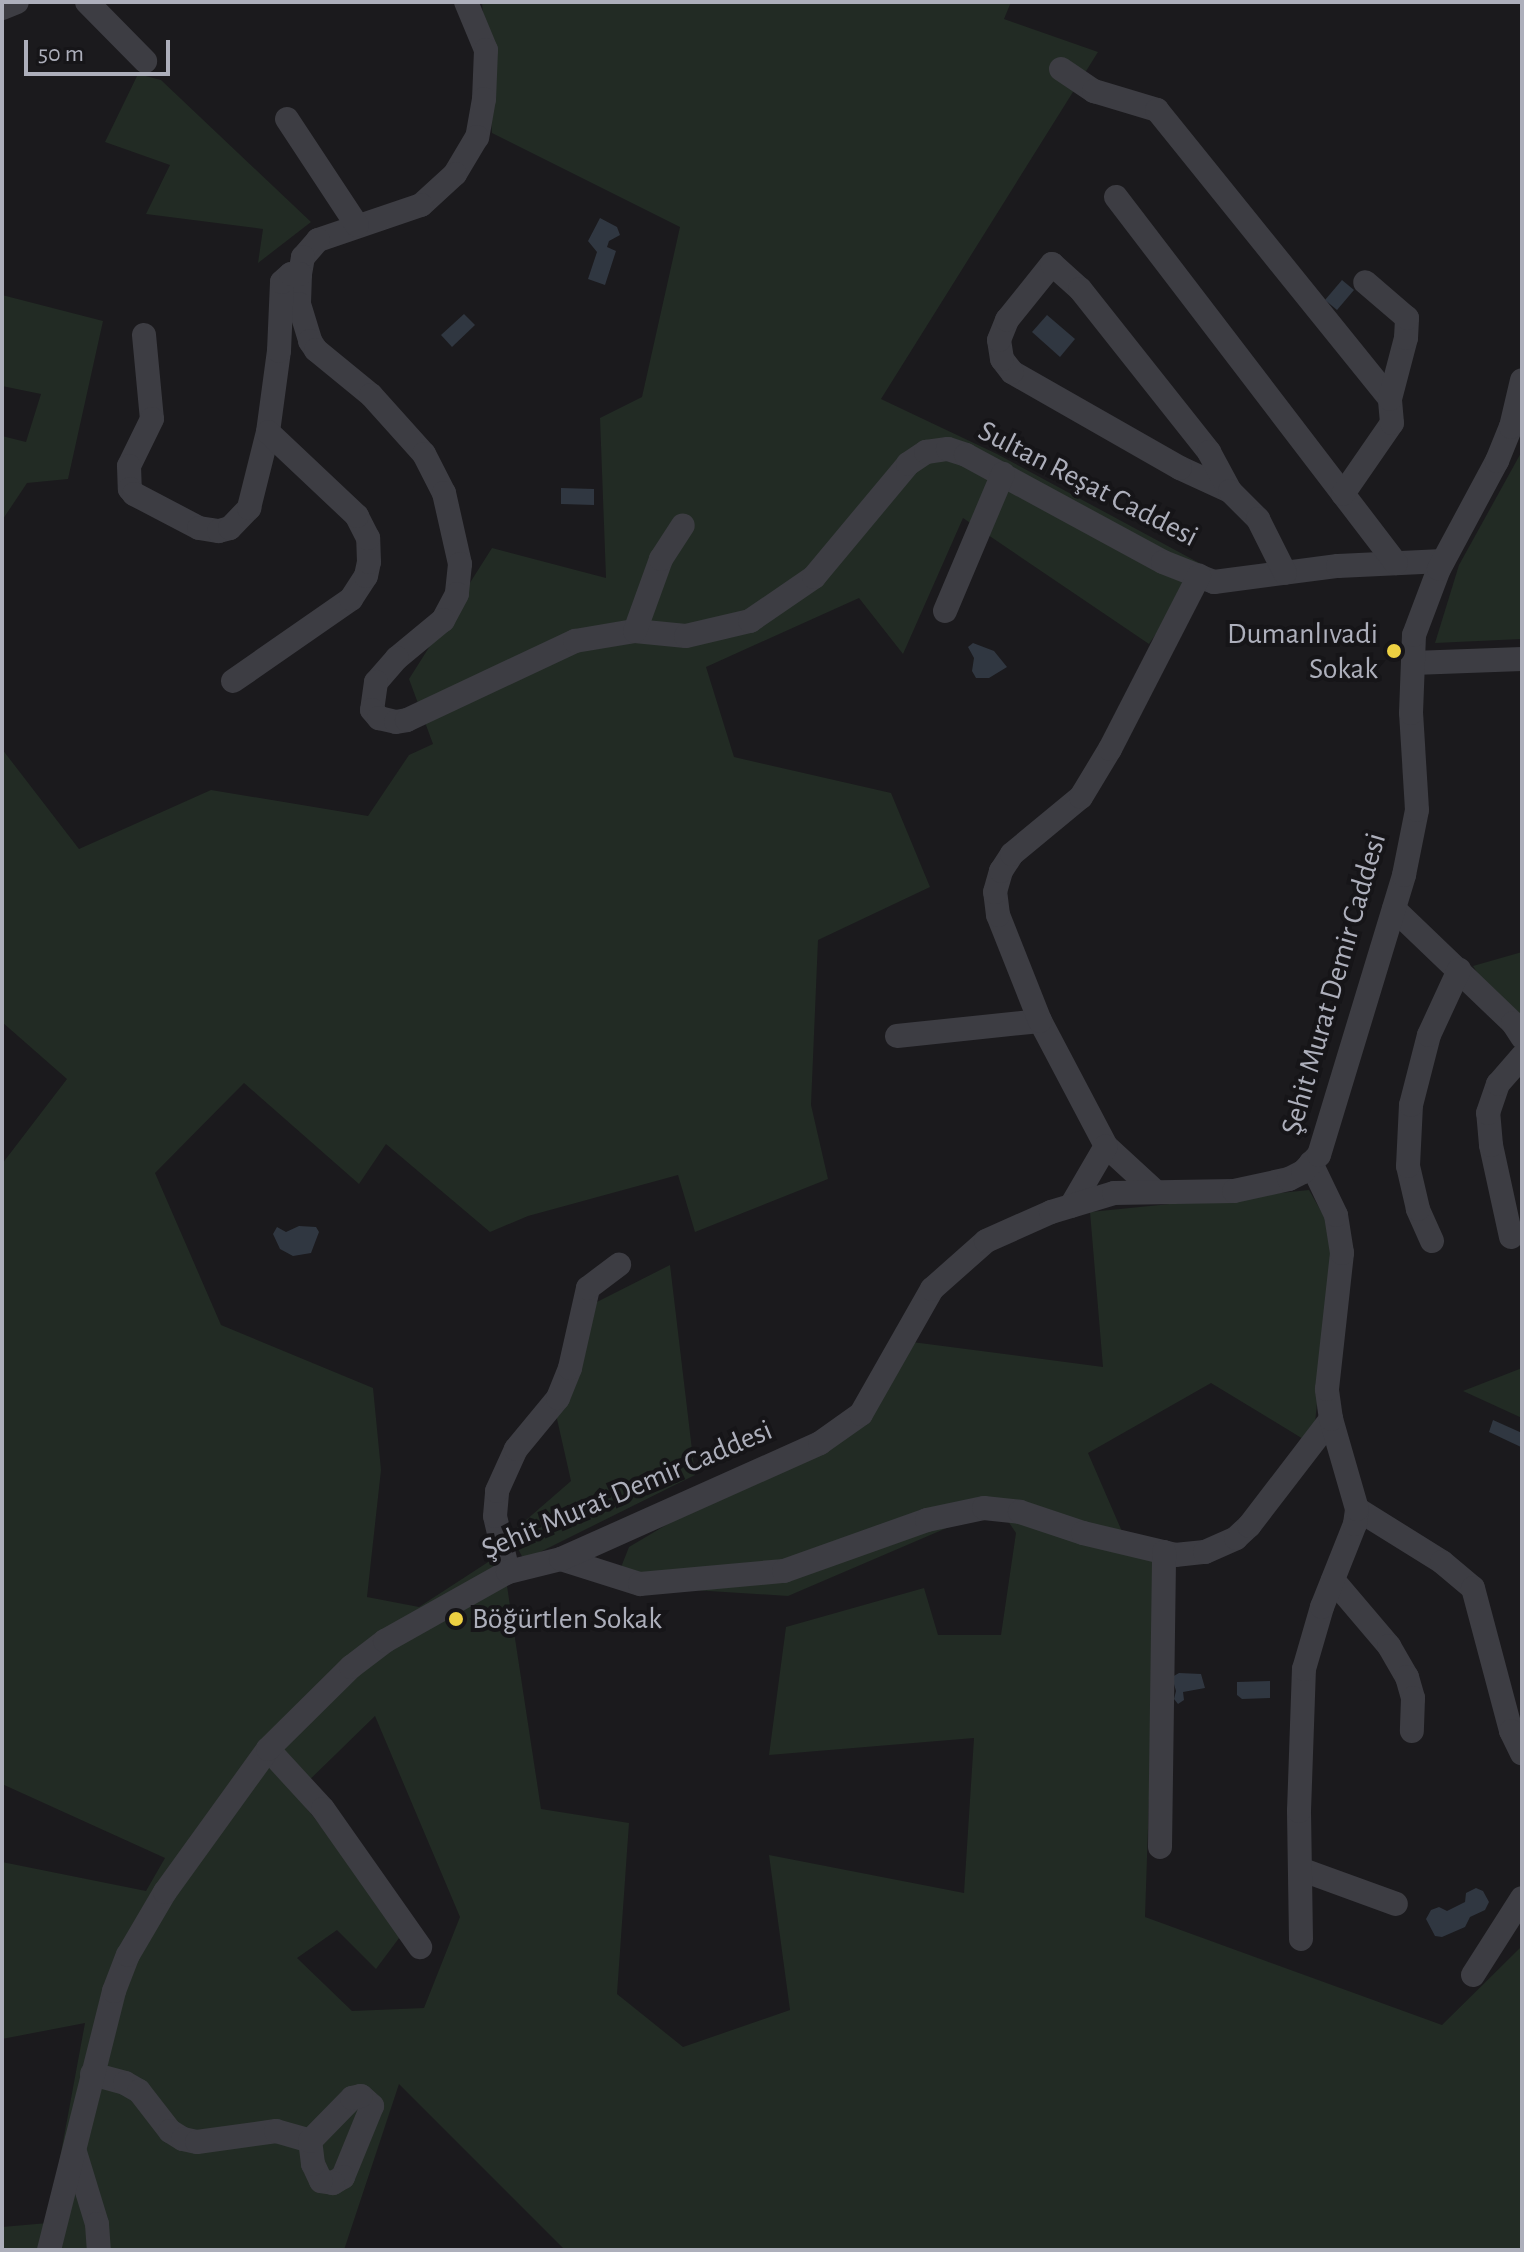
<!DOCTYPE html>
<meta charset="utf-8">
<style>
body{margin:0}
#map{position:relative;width:1524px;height:2252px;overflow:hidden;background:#1b1a1d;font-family:"Alegreya Sans",sans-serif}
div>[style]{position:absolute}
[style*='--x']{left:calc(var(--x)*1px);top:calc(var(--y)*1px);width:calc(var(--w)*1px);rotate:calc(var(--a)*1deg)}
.green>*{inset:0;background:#222b24}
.water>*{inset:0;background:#303741}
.minor>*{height:24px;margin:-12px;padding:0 12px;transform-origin:12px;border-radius:12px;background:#3d3d43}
.dots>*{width:22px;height:22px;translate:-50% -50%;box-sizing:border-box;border:4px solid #161518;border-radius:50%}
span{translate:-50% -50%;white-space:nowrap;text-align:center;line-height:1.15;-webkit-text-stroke:8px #161518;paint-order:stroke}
.street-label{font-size:30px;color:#adafbb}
.poi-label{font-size:30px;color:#adafbb}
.right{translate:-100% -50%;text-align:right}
.left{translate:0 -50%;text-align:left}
.frame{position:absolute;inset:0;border:4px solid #adafbb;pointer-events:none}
.scale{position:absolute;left:24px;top:40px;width:146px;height:36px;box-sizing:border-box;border:4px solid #adafbb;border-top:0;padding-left:10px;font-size:24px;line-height:28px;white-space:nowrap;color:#adafbb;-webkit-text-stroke:6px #161518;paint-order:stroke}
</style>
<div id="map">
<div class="green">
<i style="clip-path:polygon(evenodd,482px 2px,1011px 2px,1004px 19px,1098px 52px,881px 399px,997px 454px,1203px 565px,1149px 644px,963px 518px,903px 654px,859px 598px,706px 667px,734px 757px,891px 793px,930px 887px,818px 940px,811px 1105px,828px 1179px,695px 1232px,678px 1175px,528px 1216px,490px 1232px,386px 1144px,359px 1184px,244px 1083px,155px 1173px,221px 1325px,373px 1388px,381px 1470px,367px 1597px,419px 1607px,502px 1553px,541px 1809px,629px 1823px,617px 1994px,683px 2047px,790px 2010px,769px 1855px,964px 1893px,974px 1738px,769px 1755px,786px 1627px,924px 1588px,938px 1635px,1001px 1635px,1016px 1533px,998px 1506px,788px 1596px,614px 1585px,629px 1547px,868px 1405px,912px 1342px,1103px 1367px,1090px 1212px,1309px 1190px,1333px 1232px,1313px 1445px,1211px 1383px,1088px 1453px,1127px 1543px,1157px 1561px,1145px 1917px,1442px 2025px,1522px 1946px,1522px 2250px,565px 2250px,399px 2084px,344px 2250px,104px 2250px,105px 2245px,81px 2250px,2px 2250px,2px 2227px,48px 2223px,85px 2023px,2px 2039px,2px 1862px,146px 1891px,165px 1858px,2px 1784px,2px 1164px,67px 1079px,2px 1022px,2px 749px,79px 849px,211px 790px,368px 816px,409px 755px,433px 744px,409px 679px,492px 548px,606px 578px,600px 418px,642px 397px,680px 227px,492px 133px,482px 2px,375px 1716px,460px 1917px,424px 2008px,352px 2011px,297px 1958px,337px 1930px,376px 1969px,405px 1930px,295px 1794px,375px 1716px)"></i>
<i style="clip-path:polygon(138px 74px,161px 80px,311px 222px,258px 263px,263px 229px,146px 214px,170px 165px,105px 142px)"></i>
<i style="clip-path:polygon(2px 295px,103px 321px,68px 479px,27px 483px,3px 519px,2px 436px,26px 442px,41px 394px,2px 386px)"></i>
<i style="clip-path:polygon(1522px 451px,1522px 639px,1435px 643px,1459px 565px)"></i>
<i style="clip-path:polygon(1522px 952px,1522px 1044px,1473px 966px)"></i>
<i style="clip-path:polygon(670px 1265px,695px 1475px,524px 1560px,510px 1534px,571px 1481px,550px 1388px,589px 1306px)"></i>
<i style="clip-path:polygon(1522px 1368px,1522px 1418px,1463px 1391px)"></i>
</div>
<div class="water">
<i style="clip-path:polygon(600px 218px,617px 227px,620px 235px,609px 241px,607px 247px,616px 251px,605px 285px,588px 279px,597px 252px,588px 241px)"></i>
<i style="clip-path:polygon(1342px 280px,1354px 290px,1337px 310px,1325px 300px)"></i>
<i style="clip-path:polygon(464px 314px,475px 325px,452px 347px,441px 335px)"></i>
<i style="clip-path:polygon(1047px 315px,1075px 339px,1060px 357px,1032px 332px)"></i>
<i style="clip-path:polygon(561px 488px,594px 489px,594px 505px,561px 504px)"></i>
<i style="clip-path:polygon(973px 643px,994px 651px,1007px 667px,989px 678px,976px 678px,972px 671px,974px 658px,968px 647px)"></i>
<i style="clip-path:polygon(299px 1226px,316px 1227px,319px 1232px,311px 1253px,293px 1256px,280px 1249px,273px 1234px,277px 1227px,286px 1232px)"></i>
<i style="clip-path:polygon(1493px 1420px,1522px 1433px,1521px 1447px,1489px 1432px)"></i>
<i style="clip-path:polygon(1179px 1673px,1201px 1674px,1205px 1688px,1183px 1692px,1184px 1700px,1178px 1704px,1174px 1699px,1176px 1691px,1172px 1677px)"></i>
<i style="clip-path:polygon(1270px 1681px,1270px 1698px,1242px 1699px,1237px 1695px,1237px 1682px)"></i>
<i style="clip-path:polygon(1476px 1888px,1483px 1891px,1489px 1902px,1485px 1910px,1470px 1917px,1465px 1927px,1442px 1937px,1435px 1936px,1426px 1919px,1431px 1910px,1439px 1907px,1447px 1911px,1465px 1902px,1466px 1893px)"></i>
</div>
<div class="minor">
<i style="--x:87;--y:2;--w:83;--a:45.5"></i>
<i style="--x:466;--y:2;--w:52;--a:67.4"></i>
<i style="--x:486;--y:50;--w:49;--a:92.3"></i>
<i style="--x:484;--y:99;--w:39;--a:100"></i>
<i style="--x:477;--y:137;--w:43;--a:120.7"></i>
<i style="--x:455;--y:174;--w:46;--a:137.6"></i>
<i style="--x:421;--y:205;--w:109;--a:161.2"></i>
<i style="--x:318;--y:240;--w:23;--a:131"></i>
<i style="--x:303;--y:257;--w:17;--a:100"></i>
<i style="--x:300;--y:274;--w:30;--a:92"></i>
<i style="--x:299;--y:304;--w:39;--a:73"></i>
<i style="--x:310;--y:341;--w:11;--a:56"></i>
<i style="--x:316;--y:350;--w:71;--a:39.3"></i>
<i style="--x:371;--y:395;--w:79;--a:48.1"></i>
<i style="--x:424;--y:454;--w:44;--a:62.9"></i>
<i style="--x:444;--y:493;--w:73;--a:77.3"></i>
<i style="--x:460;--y:564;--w:30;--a:96"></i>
<i style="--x:457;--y:594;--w:30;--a:118"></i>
<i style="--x:443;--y:620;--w:60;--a:140.4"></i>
<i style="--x:397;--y:658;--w:32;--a:131"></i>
<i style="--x:376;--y:682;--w:28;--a:98"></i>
<i style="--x:372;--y:710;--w:11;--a:49"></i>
<i style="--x:379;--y:718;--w:17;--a:13"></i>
<i style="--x:396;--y:722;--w:11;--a:-10"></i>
<i style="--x:407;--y:720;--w:186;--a:-25.2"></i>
<i style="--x:575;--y:641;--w:61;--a:-9.5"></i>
<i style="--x:635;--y:631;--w:51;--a:5.6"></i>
<i style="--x:686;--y:636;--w:66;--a:-13.2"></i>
<i style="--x:750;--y:621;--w:78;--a:-34.5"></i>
<i style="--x:814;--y:577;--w:147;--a:-50.2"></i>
<i style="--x:908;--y:464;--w:22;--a:-34"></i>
<i style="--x:926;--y:452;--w:22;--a:-8"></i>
<i style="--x:948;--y:449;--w:19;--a:18"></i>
<i style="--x:966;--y:455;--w:224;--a:28.5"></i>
<i style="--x:1163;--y:562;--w:55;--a:21.4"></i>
<i style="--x:1214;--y:582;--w:125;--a:-7.4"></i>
<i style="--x:1338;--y:566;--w:105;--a:-2.7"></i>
<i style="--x:2;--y:8;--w:16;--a:-22"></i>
<i style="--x:1061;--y:69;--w:40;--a:34"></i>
<i style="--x:1094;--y:91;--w:66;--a:16.8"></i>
<i style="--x:1157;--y:110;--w:371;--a:51.1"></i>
<i style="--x:287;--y:119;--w:127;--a:56.6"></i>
<i style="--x:1116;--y:197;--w:461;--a:52.6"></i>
<i style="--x:144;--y:335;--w:84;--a:84.6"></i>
<i style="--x:152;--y:419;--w:52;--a:116.1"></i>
<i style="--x:129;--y:466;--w:23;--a:88"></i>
<i style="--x:130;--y:489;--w:6;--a:51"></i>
<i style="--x:134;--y:494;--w:73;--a:27.6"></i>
<i style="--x:199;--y:528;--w:20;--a:9"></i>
<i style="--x:219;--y:531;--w:11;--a:-15"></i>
<i style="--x:230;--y:528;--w:28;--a:-46"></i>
<i style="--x:249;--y:508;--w:78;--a:-76"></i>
<i style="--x:268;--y:432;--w:82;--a:-82.3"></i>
<i style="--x:279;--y:351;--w:69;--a:-87.5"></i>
<i style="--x:282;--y:282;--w:12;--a:-42"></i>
<i style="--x:291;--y:274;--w:9;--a:0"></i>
<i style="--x:1230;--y:491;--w:55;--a:-155.3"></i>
<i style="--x:1180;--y:468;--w:193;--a:-150.3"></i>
<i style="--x:1012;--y:372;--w:16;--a:-128"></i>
<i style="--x:1002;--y:359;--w:19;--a:-99"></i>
<i style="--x:999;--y:340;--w:22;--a:-68"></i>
<i style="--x:1007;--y:320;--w:72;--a:-51.2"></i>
<i style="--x:1052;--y:264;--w:38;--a:42"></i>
<i style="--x:1080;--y:289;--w:208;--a:51.6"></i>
<i style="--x:1209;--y:452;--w:44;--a:61.7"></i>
<i style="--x:1230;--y:491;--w:40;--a:45"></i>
<i style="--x:1258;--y:519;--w:60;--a:63.4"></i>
<i style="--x:1343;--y:494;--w:86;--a:-55.4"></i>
<i style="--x:1392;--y:423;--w:24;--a:-95"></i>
<i style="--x:1390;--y:399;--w:63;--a:-75.3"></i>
<i style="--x:1406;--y:338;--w:20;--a:-87"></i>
<i style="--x:1407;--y:318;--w:55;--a:-139.4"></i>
<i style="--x:945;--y:611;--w:149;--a:-67.1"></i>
<i style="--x:635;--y:631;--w:77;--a:-70.1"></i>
<i style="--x:661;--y:559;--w:40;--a:-57.1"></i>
<i style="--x:1413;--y:663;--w:109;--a:-2.1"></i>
<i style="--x:233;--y:681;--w:144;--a:-34.8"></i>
<i style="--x:351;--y:599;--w:27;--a:-57"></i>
<i style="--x:366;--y:576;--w:14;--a:-78"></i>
<i style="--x:369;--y:562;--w:24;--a:-92"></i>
<i style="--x:368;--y:538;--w:25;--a:-117"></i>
<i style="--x:357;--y:516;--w:122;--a:-136.7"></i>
<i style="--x:1394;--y:909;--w:165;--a:43.8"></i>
<i style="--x:1513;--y:1023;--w:17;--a:57"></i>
<i style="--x:897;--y:1036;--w:144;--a:-6"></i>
<i style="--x:1156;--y:1192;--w:68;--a:-137.4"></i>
<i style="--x:1106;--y:1146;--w:141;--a:-117.8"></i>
<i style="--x:1040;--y:1021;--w:114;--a:-111.6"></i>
<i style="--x:998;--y:915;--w:23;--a:-97"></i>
<i style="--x:995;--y:892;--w:22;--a:-74"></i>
<i style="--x:1001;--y:871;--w:20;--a:-57"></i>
<i style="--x:1012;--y:854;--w:89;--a:-39.6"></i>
<i style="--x:1081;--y:797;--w:56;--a:-58.9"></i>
<i style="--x:1110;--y:749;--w:195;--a:-62.8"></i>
<i style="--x:1071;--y:1206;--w:69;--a:-59.7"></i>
<i style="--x:1511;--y:1237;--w:94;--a:-102.3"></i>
<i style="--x:1491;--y:1145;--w:32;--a:-95"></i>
<i style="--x:1488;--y:1113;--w:31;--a:-71"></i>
<i style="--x:1498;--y:1084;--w:37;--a:-49"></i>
<i style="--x:1432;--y:1241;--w:35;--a:-114"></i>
<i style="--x:1418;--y:1209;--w:44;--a:-103.1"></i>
<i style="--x:1408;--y:1166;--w:61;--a:-87.2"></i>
<i style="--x:1411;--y:1105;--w:72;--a:-75.6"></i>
<i style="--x:1429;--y:1035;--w:72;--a:-65.2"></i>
<i style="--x:1357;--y:1509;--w:100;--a:31.9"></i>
<i style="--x:1442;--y:1562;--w:40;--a:40"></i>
<i style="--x:1473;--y:1588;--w:148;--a:75.1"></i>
<i style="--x:1511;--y:1731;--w:25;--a:64"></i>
<i style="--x:561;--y:1559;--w:83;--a:17.6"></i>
<i style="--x:640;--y:1584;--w:145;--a:-5.2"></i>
<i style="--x:784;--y:1571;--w:152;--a:-19.6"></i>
<i style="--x:927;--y:1520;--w:58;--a:-11.9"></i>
<i style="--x:984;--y:1508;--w:36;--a:6"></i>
<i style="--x:1020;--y:1512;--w:66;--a:18.4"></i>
<i style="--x:1083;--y:1533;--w:95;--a:13.4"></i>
<i style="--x:1175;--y:1555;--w:30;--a:-6"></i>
<i style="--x:1205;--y:1552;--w:34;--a:-24"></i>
<i style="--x:1236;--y:1538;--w:18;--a:-43"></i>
<i style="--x:1249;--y:1526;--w:135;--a:-52.5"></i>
<i style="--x:508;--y:1572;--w:57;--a:-103.1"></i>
<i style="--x:495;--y:1516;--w:25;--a:-85"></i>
<i style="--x:497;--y:1491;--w:46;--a:-65.7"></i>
<i style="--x:516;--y:1449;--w:66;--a:-50.5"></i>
<i style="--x:558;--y:1398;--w:32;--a:-68"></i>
<i style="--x:570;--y:1368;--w:82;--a:-77.3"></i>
<i style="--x:588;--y:1288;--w:39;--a:-37"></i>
<i style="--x:1333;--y:1580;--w:87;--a:49.7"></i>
<i style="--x:1389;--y:1646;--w:36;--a:60"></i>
<i style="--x:1407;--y:1677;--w:22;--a:74"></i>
<i style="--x:1413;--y:1698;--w:33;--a:92"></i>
<i style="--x:268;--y:1749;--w:81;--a:47.5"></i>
<i style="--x:323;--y:1809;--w:169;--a:54.9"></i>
<i style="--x:1160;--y:1847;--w:295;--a:-89.2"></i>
<i style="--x:1300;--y:1869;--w:102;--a:20"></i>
<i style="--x:1301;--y:1939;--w:128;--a:-90.9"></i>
<i style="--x:1299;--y:1811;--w:142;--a:-88"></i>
<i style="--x:1304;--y:1669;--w:65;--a:-73.8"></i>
<i style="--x:1322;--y:1607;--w:89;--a:-68.3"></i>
<i style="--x:1355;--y:1524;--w:15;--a:-82"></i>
<i style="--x:1357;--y:1509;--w:94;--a:-106.1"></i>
<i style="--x:1331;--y:1419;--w:30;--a:-98"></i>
<i style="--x:1327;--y:1389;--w:137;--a:-83.7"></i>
<i style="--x:1342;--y:1253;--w:38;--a:-99"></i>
<i style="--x:1336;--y:1215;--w:58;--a:-115.7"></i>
<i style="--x:1473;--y:1975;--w:91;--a:-57.5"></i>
<i style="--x:92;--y:2074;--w:34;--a:15"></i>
<i style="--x:125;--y:2083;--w:16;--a:30"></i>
<i style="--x:139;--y:2091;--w:51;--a:52.2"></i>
<i style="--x:170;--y:2131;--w:15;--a:32"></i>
<i style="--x:183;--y:2139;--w:14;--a:12"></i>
<i style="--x:197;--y:2142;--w:80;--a:-7.9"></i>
<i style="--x:276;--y:2131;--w:35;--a:16"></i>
<i style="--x:361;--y:2096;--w:15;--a:42"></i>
<i style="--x:372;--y:2106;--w:77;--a:112.2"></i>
<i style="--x:343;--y:2177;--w:12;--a:149"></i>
<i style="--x:333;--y:2183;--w:12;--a:-171"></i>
<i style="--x:321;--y:2181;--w:19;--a:-115"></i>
<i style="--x:313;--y:2164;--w:23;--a:-97"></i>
<i style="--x:310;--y:2141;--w:60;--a:-45.7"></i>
<i style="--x:352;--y:2098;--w:9;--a:-13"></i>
<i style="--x:75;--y:2152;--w:75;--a:73"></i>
<i style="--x:97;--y:2224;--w:26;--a:86"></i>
<i style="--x:49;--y:2250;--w:267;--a:-75.9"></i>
<i style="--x:114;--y:1991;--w:39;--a:-69"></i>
<i style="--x:128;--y:1955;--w:73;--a:-59.6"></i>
<i style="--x:165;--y:1892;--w:176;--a:-54.2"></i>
<i style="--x:268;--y:1749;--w:117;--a:-44.7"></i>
<i style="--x:351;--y:1667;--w:43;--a:-37.4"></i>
<i style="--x:385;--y:1641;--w:141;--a:-29.3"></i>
<i style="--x:508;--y:1572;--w:55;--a:-13.8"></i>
<i style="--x:561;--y:1559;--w:284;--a:-24.1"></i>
<i style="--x:820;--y:1443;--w:50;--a:-35.3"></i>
<i style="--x:861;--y:1414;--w:144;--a:-60.4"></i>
<i style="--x:932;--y:1289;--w:72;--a:-41.6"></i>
<i style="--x:986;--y:1241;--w:71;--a:-24"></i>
<i style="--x:1051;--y:1212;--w:66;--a:-16.8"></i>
<i style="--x:1114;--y:1193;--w:120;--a:-1"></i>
<i style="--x:1234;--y:1191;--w:56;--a:-12.3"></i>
<i style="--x:1289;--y:1179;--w:16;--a:-27"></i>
<i style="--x:1303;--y:1172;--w:23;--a:-47"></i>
<i style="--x:1319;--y:1155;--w:293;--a:-73.1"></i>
<i style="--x:1404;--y:875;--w:66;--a:-78.7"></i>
<i style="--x:1417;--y:810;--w:97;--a:-93.5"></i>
<i style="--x:1411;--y:713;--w:78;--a:-87.8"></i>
<i style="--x:1414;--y:635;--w:71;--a:-69.3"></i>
<i style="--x:1439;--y:569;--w:123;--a:-61.8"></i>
<i style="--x:1497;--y:461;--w:37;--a:-68"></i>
<i style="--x:1511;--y:427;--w:48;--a:-76.8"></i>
</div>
<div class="dots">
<i style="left:1394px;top:651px;background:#edd042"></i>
<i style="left:456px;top:1619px;background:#edd042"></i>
</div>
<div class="street-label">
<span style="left:1088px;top:484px;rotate:27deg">Sultan Reşat Caddesi</span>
<span style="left:1334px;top:984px;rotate:-74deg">Şehit Murat Demir Caddesi</span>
<span style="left:627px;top:1490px;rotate:-23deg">Şehit Murat Demir Caddesi</span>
</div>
<div class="poi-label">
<span class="right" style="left:1378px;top:651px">Dumanlıvadi<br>Sokak</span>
<span class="left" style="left:472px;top:1619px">Böğürtlen Sokak</span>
</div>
<div class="frame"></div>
<div class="scale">50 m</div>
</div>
